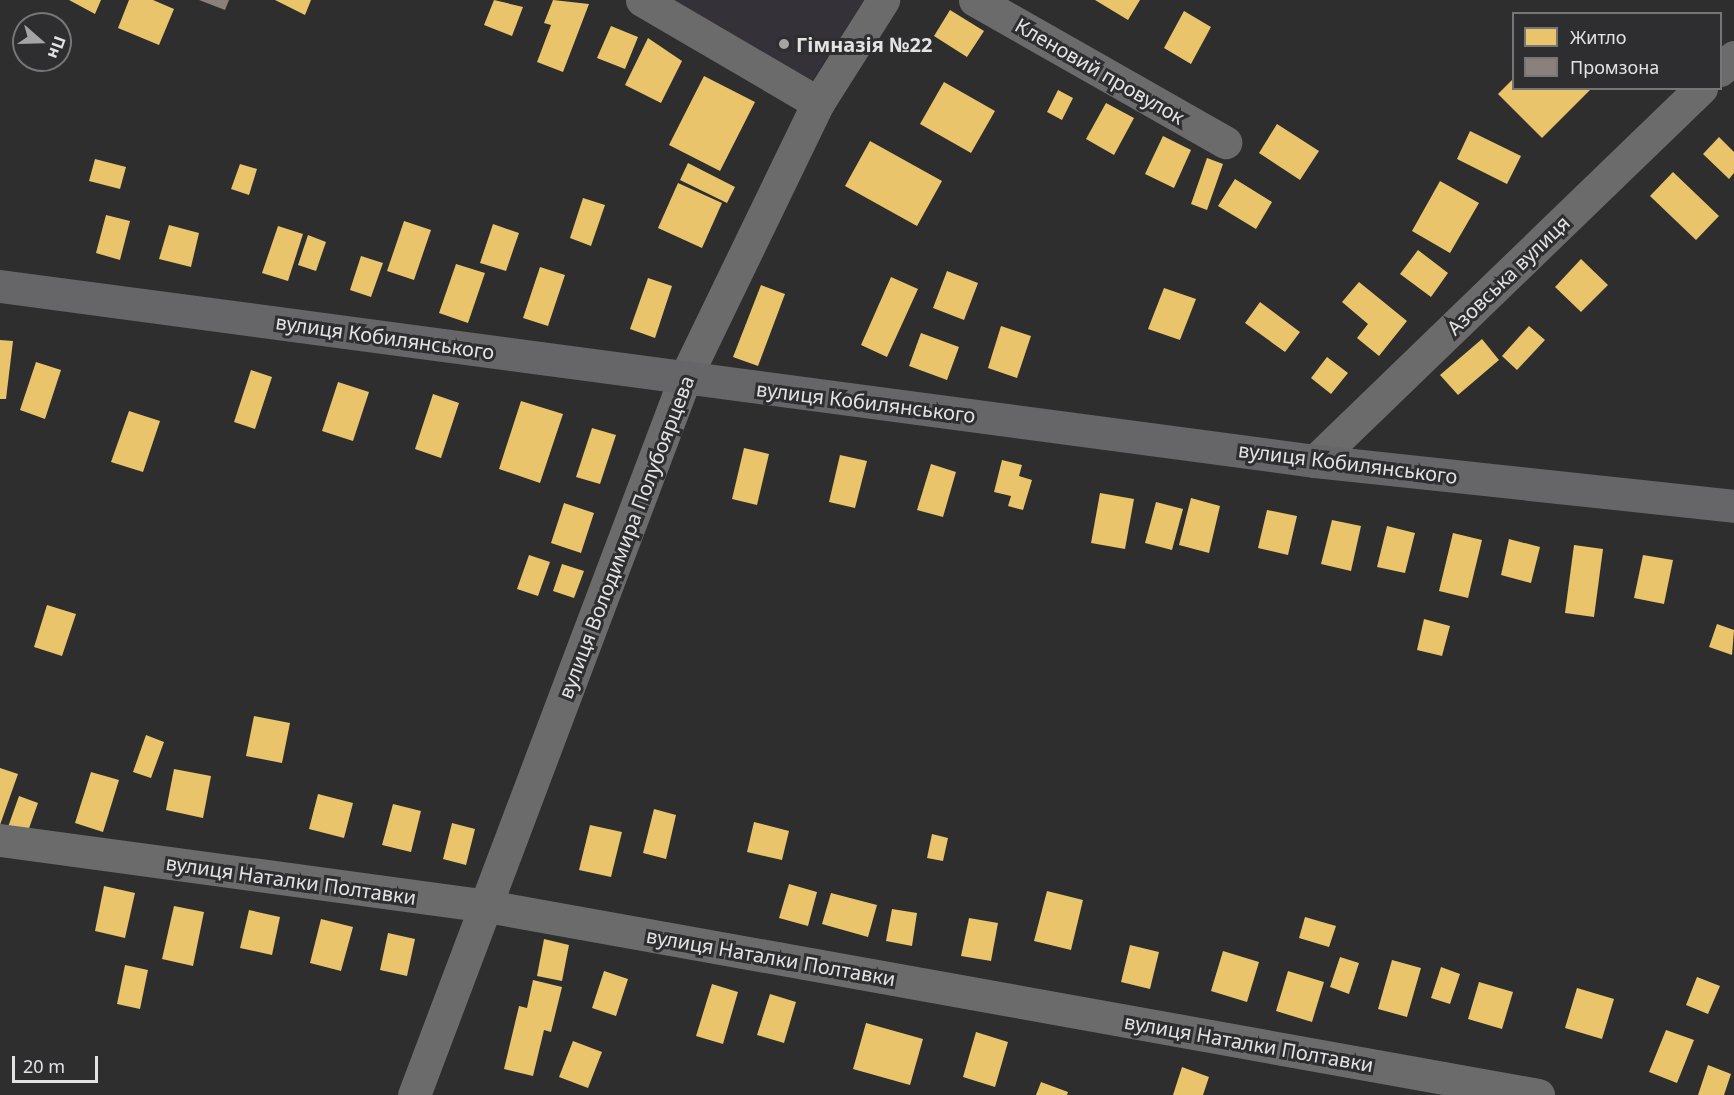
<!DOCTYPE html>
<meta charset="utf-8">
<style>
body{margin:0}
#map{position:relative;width:1734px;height:1095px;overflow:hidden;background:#2e2e2e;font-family:"Noto Sans",sans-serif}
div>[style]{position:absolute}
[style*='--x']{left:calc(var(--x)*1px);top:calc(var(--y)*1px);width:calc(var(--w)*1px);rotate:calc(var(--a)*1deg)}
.built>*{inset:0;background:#343138}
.homes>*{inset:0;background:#e9c46a}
.industry>*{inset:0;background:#8a817c}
.street>*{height:33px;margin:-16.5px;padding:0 16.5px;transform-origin:16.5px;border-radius:16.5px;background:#6b6b6b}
.secondary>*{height:33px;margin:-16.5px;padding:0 16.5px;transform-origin:16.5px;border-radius:16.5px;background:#666568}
.dots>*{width:16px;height:16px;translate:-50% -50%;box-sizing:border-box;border:3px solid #2e2d2f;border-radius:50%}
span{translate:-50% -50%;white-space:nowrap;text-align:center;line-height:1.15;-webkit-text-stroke:6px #2e2d2f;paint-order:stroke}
.poi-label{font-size:20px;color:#e3e3e4;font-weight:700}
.left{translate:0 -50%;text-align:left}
.street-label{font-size:20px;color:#e3e3e4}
.legend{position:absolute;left:1512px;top:12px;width:210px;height:78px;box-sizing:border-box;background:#2e2d2f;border:2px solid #767677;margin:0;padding:8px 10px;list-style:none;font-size:18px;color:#e3e3e4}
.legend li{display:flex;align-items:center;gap:12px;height:30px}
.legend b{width:30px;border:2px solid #767677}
.north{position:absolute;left:12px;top:12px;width:60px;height:60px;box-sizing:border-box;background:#2e2d2f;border:2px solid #767677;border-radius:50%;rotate:110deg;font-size:16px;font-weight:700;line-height:24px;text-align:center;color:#e3e3e4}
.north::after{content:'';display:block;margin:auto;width:21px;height:27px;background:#a4a4a4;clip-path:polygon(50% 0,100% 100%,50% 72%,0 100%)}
.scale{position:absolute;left:12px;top:1056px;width:86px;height:27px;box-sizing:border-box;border:3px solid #e3e3e4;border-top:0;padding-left:8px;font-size:18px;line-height:21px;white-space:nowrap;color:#e3e3e4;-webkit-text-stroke:4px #2e2d2f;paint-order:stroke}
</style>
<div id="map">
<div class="built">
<i style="clip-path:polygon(656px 0,864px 0,807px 88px)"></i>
</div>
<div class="homes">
<i style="clip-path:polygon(69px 0,101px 0,95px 14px)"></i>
<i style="clip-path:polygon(129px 0,153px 0,174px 9px,159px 45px,118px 28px)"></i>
<i style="clip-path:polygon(275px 0,311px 0,305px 15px)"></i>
<i style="clip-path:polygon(494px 0,523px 7px,512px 36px,484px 25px)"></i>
<i style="clip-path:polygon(553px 0,589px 4px,563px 72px,537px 62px,551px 25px,544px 23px)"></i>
<i style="clip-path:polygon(1095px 0,1140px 0,1128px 20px)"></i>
<i style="clip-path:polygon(950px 10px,984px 31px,967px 57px,934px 36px)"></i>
<i style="clip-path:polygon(1184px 11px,1211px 27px,1191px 64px,1164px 48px)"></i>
<i style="clip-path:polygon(611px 26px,638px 37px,625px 69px,597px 58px)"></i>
<i style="clip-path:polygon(648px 38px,682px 61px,661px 103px,625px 85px)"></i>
<i style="clip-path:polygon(704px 76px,755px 102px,720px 171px,669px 145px)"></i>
<i style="clip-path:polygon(1514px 78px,1514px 88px,1592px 88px,1542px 138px,1498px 94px)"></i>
<i style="clip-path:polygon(944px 82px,995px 111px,971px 153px,920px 124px)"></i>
<i style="clip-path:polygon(1058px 90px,1073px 98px,1062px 120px,1047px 112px)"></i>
<i style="clip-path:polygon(1106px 103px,1134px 118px,1114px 155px,1086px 139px)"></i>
<i style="clip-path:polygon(1277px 124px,1319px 151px,1300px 180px,1259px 153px)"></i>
<i style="clip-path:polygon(1470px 131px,1521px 156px,1507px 184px,1457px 159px)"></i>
<i style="clip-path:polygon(1163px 136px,1191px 150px,1174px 188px,1145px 174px)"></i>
<i style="clip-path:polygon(1719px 137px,1734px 152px,1734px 173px,1729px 179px,1703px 154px)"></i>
<i style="clip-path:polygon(870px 141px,942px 181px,917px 226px,845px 186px)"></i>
<i style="clip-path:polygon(1207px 158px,1223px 164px,1207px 210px,1191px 204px)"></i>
<i style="clip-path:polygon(95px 159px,126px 167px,120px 189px,89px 181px)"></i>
<i style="clip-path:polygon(688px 163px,735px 187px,727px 203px,680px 180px)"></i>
<i style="clip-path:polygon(240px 164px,257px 169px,249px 195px,231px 189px)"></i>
<i style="clip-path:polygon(1673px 172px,1719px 216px,1696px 240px,1650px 196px)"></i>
<i style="clip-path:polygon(1235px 179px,1272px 202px,1256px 229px,1218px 206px)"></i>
<i style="clip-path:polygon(1440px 181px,1479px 203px,1450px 253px,1412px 231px)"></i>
<i style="clip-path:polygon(678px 183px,722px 203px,702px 248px,658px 228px)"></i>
<i style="clip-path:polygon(583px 198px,605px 205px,591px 246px,570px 238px)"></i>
<i style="clip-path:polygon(106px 215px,130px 221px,120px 260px,96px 253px)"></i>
<i style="clip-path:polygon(404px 221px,431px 230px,414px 280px,387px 271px)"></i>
<i style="clip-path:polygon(493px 224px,519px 233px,506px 271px,480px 263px)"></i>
<i style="clip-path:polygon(169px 225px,199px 233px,191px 267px,159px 259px)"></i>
<i style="clip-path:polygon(278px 226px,303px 234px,288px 281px,262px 273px)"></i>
<i style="clip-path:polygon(308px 235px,326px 242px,316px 271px,298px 265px)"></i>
<i style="clip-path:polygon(1418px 250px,1448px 273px,1431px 297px,1400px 274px)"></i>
<i style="clip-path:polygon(361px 256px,383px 263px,371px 297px,350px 290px)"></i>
<i style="clip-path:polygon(1581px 259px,1608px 285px,1581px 312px,1555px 287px)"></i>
<i style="clip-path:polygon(456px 264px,485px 273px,468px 323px,439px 313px)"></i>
<i style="clip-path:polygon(540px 267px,565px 275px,548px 326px,523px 318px)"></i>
<i style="clip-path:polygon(947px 271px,978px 283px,964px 320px,933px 308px)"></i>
<i style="clip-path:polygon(891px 277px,918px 289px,887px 357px,861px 345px)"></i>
<i style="clip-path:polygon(648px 278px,672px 286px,655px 338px,630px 329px)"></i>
<i style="clip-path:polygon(1359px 282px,1407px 321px,1379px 356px,1357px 338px,1368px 324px,1342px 302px)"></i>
<i style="clip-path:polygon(761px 285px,785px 294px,758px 366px,733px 357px)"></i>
<i style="clip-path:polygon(1164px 288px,1196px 299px,1180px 340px,1148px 329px)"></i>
<i style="clip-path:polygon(1260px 302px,1300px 332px,1285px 352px,1245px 323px)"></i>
<i style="clip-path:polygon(1001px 326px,1031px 336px,1017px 378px,988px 368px)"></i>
<i style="clip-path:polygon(1529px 326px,1545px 340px,1517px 370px,1502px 356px)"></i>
<i style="clip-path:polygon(921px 333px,959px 347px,947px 380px,909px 366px)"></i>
<i style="clip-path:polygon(1482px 339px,1499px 360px,1458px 395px,1440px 375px)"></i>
<i style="clip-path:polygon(0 340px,13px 341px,6px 399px,0 399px)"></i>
<i style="clip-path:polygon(1327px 357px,1348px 373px,1331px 394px,1311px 378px)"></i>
<i style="clip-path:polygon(36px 362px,61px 370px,45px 419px,20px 410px)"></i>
<i style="clip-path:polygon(251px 370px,272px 377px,255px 429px,234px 422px)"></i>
<i style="clip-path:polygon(338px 382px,369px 392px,353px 441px,322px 431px)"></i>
<i style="clip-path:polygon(433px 394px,459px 403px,441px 458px,415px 449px)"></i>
<i style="clip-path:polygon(521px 401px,563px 414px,540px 483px,499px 469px)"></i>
<i style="clip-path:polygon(129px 411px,160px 421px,143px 472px,111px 462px)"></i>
<i style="clip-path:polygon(592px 428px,616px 435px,600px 484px,576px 477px)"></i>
<i style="clip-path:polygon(744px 448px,769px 454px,757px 505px,732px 499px)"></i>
<i style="clip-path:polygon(840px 455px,867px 461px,855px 508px,829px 502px)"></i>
<i style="clip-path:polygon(1002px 460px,1022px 465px,1019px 476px,1032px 480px,1023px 510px,1008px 506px,1011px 496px,994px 492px)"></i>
<i style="clip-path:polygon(931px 464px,956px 472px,943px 517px,917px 510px)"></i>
<i style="clip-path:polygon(1100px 493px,1134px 499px,1125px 549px,1091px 543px)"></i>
<i style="clip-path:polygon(1191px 498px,1220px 506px,1209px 553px,1179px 545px)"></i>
<i style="clip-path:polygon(1156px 502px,1183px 509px,1172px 550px,1145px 543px)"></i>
<i style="clip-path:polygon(564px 503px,594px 513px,581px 553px,551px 543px)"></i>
<i style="clip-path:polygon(1267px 510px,1297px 516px,1288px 555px,1258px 548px)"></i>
<i style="clip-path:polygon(1332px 520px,1361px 526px,1351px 571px,1321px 564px)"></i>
<i style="clip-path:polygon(1387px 526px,1415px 533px,1405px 573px,1377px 567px)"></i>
<i style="clip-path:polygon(1453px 533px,1482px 540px,1468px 598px,1439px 591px)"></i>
<i style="clip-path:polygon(1509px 539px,1540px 547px,1531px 583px,1501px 575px)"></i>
<i style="clip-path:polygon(1574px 545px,1603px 549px,1594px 617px,1565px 613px)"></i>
<i style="clip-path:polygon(529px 555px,550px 562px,538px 596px,517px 589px)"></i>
<i style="clip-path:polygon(1643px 555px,1673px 560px,1664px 604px,1634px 598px)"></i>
<i style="clip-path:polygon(562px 564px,584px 571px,574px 598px,553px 591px)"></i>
<i style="clip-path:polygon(47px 605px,76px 614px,62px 656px,34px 647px)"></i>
<i style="clip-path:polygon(1424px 619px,1450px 626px,1442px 656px,1417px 650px)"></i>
<i style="clip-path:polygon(1717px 624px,1734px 630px,1732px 655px,1709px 647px)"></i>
<i style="clip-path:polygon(254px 716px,290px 723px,282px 763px,246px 756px)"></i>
<i style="clip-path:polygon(146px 735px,164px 742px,151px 778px,133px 772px)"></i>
<i style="clip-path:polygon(0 768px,18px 774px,0 825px)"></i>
<i style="clip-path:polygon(174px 769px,211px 776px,203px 818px,166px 810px)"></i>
<i style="clip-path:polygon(91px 772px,119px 780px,103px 832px,75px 823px)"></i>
<i style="clip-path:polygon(318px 794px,353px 803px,344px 838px,309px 829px)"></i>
<i style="clip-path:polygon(19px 796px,38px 803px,27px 834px,8px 827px)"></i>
<i style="clip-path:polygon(393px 804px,421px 811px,411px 852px,382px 845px)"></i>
<i style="clip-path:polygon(654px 809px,676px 815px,666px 859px,643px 853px)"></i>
<i style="clip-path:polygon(754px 822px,789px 831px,782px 860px,747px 852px)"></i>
<i style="clip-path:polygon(452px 823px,475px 829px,466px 865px,443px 859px)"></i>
<i style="clip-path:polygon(590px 825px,622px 832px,611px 877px,579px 870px)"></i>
<i style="clip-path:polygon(932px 834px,948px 838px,943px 861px,927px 858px)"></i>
<i style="clip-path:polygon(789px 884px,817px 892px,808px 926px,779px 918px)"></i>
<i style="clip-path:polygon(104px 886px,135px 893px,125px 938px,95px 931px)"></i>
<i style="clip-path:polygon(1047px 891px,1083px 900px,1071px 950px,1034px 941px)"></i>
<i style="clip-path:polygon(831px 893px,877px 905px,868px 937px,822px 924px)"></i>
<i style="clip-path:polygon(174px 906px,204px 912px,193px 966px,162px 959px)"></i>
<i style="clip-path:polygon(892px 909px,917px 913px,912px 946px,886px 941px)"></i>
<i style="clip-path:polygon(249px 910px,280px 917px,272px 955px,240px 948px)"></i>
<i style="clip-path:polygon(1305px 917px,1336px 926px,1329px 947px,1299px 938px)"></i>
<i style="clip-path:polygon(969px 918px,998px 923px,991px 961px,961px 956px)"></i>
<i style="clip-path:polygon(321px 919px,353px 927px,341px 971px,310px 963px)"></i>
<i style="clip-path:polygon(388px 933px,415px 939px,407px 976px,380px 970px)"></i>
<i style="clip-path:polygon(544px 939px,569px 945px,562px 981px,537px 976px)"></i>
<i style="clip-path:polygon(1130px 945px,1159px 952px,1150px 989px,1121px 982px)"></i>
<i style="clip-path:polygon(1223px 951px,1259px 962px,1247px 1002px,1211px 991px)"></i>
<i style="clip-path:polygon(1340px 957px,1359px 963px,1349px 994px,1330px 987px)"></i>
<i style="clip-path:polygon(1392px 960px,1421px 968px,1407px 1017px,1378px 1009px)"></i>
<i style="clip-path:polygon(125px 965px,148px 970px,140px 1009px,117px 1004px)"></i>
<i style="clip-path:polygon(1441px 967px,1460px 974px,1450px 1004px,1431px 998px)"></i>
<i style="clip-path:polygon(604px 971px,628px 979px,616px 1016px,592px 1008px)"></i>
<i style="clip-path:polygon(1288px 971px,1324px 982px,1312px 1022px,1276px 1011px)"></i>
<i style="clip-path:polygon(1697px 977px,1720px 986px,1708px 1014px,1686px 1005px)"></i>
<i style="clip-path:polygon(533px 980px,562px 987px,551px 1032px,544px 1030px,533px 1076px,504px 1069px,519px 1006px,527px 1008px)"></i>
<i style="clip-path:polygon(1479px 982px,1513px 992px,1502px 1029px,1468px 1019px)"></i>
<i style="clip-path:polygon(712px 984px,738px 992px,723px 1044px,696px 1036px)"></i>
<i style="clip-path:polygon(1577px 988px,1614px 999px,1602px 1039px,1565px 1028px)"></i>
<i style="clip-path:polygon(770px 994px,796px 1002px,784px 1043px,757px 1035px)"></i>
<i style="clip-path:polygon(866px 1023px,923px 1039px,910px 1085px,853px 1069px)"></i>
<i style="clip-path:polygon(1666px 1030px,1694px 1040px,1677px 1083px,1649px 1072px)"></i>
<i style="clip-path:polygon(976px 1032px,1008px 1042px,995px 1087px,963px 1077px)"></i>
<i style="clip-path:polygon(573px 1041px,602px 1052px,588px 1088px,559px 1077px)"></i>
<i style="clip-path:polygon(1708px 1065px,1731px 1074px,1724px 1095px,1698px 1095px)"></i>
<i style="clip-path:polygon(1182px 1067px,1209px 1077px,1203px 1095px,1173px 1095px)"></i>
<i style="clip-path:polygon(1041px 1082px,1068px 1092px,1067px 1095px,1036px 1095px)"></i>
</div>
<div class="industry">
<i style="clip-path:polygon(199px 0,229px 0,225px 10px)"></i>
</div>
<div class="street">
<i style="--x:642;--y:0;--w:204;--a:30.3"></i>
<i style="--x:975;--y:0;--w:288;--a:29.6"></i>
<i style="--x:1720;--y:70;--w:19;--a:-43"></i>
<i style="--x:1315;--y:461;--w:537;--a:-44.02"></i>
<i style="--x:0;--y:840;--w:491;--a:7.7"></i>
<i style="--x:487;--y:906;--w:1068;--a:10.19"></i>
<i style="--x:414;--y:1095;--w:767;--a:-69.3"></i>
<i style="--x:685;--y:378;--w:305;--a:-64.2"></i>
<i style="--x:818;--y:103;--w:122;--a:-57.7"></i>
</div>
<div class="secondary">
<i style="--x:0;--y:286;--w:1327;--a:7.58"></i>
<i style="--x:1315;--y:461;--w:421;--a:6.1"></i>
</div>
<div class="dots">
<i style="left:784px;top:44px;background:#a4a4a4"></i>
</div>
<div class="poi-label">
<span class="left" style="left:796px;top:44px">Гімназія №22</span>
</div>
<div class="street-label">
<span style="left:1100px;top:71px;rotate:30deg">Кленовий провулок</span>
<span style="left:1508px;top:275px;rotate:-44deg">Азовська вулиця</span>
<span style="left:385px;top:337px;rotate:8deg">вулиця Кобилянського</span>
<span style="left:866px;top:402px;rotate:7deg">вулиця Кобилянського</span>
<span style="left:1348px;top:463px;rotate:7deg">вулиця Кобилянського</span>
<span style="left:626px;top:537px;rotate:-69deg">вулиця Володимира Полубоярцева</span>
<span style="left:291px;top:880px;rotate:8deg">вулиця Наталки Полтавки</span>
<span style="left:771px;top:957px;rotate:10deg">вулиця Наталки Полтавки</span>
<span style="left:1249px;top:1043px;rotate:10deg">вулиця Наталки Полтавки</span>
</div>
<ul class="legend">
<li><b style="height:16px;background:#e9c46a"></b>Житло</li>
<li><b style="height:16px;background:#8a817c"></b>Промзона</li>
</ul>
<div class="north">Пн</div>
<div class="scale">20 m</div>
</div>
